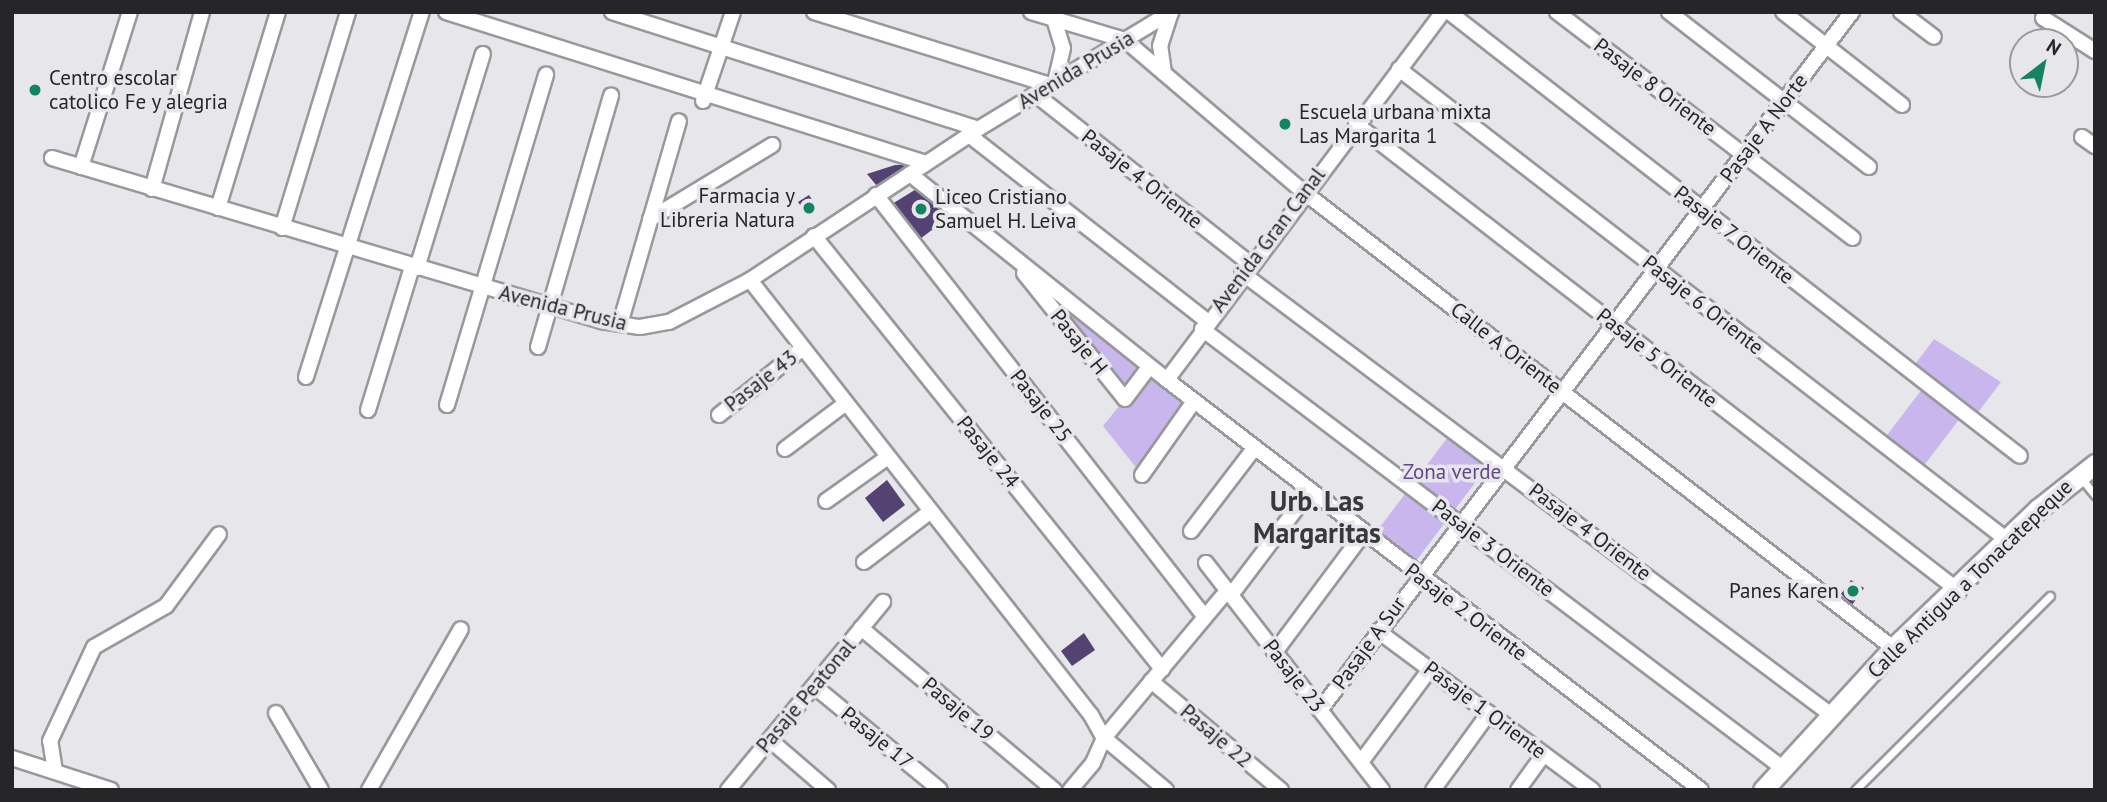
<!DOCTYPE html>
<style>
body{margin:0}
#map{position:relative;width:2107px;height:802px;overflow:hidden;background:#e7e6ea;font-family:"PT Sans",sans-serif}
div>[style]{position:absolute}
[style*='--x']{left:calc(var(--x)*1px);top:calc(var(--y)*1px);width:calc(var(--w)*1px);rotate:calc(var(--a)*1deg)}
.green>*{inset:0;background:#c8b6ed}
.building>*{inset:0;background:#544273}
.roads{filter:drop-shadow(2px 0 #99989c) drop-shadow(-2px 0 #99989c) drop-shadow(0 2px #99989c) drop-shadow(0 -2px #99989c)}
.lane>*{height:7px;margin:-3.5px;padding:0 3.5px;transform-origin:3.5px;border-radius:3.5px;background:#fff}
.street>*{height:14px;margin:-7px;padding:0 7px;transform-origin:7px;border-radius:7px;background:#fff}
.secondary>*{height:19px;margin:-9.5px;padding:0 9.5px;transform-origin:9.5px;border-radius:9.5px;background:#fff}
.dots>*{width:19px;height:19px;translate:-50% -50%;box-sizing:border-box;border:4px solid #e7e6ea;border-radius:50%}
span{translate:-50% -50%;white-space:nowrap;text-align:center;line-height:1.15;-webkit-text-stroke:7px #e7e6ea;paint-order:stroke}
.street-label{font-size:21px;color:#262527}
.poi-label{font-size:21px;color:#262527}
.left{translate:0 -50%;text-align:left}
.right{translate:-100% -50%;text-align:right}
.park-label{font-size:21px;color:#61468b}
.district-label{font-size:28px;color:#39383b;font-weight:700}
.frame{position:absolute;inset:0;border:14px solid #262527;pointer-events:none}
.north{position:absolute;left:2009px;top:28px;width:70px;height:70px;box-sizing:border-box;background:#e7e6ea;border:2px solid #9a999c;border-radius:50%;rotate:32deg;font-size:19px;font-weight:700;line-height:28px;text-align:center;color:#262527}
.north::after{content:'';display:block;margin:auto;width:24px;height:32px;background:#138360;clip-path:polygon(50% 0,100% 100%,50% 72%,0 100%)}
</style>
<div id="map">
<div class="green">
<i style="clip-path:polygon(1008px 252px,1192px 404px,1142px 475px,1103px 426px,1124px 400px)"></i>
<i style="clip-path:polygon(1934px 339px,2001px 382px,1973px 419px,1964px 413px,1919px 472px,1881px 443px,1926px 384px,1910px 371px)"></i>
<i style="clip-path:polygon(1454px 429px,1493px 459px,1410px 569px,1371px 539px)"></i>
</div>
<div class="building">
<i style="clip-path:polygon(895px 165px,920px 165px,882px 192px,867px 174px)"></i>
<i style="clip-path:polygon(918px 188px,953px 214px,920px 239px,892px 204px)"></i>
<i style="clip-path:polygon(809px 195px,817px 207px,806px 213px,798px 202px)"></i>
<i style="clip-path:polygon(887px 480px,905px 505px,883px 522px,865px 498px)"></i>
<i style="clip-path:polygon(1851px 580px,1864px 588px,1852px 605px,1841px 594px)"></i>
<i style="clip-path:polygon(1084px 633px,1095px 650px,1072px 666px,1061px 651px)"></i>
</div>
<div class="roads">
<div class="lane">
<i style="--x:2081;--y:478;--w:22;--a:51"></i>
<i style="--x:1855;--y:790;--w:275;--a:-44.9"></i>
</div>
<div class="street">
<i style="--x:446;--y:12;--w:503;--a:17.46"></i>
<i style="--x:612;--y:12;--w:384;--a:17.7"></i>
<i style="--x:814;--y:12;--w:247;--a:17.2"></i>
<i style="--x:1031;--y:12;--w:98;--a:16.6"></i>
<i style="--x:1125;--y:40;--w:236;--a:40.4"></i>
<i style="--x:1305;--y:193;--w:743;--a:37.73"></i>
<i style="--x:1443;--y:12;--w:460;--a:126.9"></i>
<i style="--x:1167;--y:380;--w:673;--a:37.52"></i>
<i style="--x:1449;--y:12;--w:723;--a:37.87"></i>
<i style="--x:1557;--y:12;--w:372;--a:37.4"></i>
<i style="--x:1669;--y:12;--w:253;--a:37.8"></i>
<i style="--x:1783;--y:12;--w:151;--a:38"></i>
<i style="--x:1901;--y:12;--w:41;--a:37.1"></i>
<i style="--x:2043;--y:18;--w:62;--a:32.4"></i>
<i style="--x:1054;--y:19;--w:30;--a:73"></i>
<i style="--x:1063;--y:48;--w:35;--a:103"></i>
<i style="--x:1399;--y:69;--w:769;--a:37.76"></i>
<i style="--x:1164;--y:73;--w:27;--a:-98"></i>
<i style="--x:1160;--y:46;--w:36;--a:-72"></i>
<i style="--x:1035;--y:94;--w:274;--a:38.3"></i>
<i style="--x:703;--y:101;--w:94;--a:-71.4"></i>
<i style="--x:1356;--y:124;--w:763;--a:37.76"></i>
<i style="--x:969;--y:135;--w:302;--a:38"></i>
<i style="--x:2082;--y:137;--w:16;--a:35"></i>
<i style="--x:52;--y:158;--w:573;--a:16.54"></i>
<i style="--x:601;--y:321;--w:39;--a:9"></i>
<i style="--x:640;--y:327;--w:29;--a:-10"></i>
<i style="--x:669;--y:322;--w:91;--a:-27.4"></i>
<i style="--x:750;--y:280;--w:273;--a:-33.5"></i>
<i style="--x:978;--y:129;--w:226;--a:-31.2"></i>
<i style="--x:81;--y:167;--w:163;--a:-72.5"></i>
<i style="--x:910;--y:174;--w:329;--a:38.7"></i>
<i style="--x:152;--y:189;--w:184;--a:-74.2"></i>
<i style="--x:876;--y:195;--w:535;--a:52.06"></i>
<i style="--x:218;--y:208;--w:205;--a:-73"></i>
<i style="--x:650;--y:219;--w:143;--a:-31.2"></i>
<i style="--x:282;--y:228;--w:226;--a:-73"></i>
<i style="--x:814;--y:236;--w:556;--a:51.21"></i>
<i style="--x:417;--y:268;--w:224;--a:-72.9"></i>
<i style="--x:1024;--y:273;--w:161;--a:51.3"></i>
<i style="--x:1125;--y:399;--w:40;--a:-53"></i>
<i style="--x:1242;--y:273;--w:740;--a:36.87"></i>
<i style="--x:750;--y:280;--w:553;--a:51.91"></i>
<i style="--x:1091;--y:715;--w:26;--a:61"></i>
<i style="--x:1104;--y:738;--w:27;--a:114"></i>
<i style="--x:1093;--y:763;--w:35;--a:130"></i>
<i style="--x:620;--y:324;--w:211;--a:-73.8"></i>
<i style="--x:1202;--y:329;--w:730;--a:37.09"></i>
<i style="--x:538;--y:347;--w:262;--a:-73.8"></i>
<i style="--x:306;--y:377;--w:383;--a:-72.4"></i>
<i style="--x:447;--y:405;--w:345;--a:-73.3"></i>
<i style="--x:368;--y:410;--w:150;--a:-72.9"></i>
<i style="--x:719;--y:415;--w:107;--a:-38.6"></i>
<i style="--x:785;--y:449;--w:76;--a:-37"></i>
<i style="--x:1142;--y:475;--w:87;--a:-54.8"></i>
<i style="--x:826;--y:501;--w:76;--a:-35.4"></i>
<i style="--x:1191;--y:531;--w:102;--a:-52.6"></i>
<i style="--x:864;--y:562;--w:84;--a:-37.3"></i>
<i style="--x:1206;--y:563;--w:287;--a:52.2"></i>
<i style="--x:1231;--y:595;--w:129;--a:-52.9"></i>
<i style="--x:861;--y:628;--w:252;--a:40"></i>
<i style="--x:1378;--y:631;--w:267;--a:36.6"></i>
<i style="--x:1275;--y:652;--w:147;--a:-53.3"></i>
<i style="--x:1151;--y:681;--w:170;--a:40"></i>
<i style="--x:814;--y:686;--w:163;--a:39.5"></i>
<i style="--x:1320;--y:710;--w:878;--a:-52.69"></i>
<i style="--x:276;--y:713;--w:89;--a:59.7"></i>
<i style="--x:770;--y:740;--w:77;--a:40.8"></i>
<i style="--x:12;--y:758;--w:104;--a:17.9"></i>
<i style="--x:1361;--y:762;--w:116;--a:-53.4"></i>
<i style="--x:55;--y:771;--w:30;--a:-99"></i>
<i style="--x:50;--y:741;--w:104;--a:-64.9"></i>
<i style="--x:94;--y:647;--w:83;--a:-29.7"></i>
<i style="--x:166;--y:606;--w:89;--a:-53.6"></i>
<i style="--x:369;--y:790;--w:185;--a:-60.3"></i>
<i style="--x:728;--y:790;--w:244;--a:-50.5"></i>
<i style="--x:1166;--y:790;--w:81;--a:-140"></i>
<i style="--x:1104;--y:738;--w:184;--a:-50.1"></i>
<i style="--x:1433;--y:790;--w:95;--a:-54"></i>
<i style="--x:1518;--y:790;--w:44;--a:-54.2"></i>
</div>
<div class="secondary">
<i style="--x:1763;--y:790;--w:193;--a:-47.5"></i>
<i style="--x:1893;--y:648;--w:201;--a:-43.8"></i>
<i style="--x:2038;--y:509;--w:73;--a:-38.3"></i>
</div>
</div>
<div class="dots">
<i style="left:35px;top:90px;background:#138360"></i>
<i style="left:1285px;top:124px;background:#138360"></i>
<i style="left:809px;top:208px;background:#138360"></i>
<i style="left:921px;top:209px;background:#138360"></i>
<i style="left:1853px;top:591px;background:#138360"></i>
</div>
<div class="street-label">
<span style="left:1076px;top:70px;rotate:-31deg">Avenida Prusia</span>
<span style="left:1655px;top:87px;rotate:37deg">Pasaje 8 Oriente</span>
<span style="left:1764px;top:128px;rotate:-53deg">Pasaje A Norte</span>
<span style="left:1142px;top:179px;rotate:38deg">Pasaje 4 Oriente</span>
<span style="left:1734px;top:235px;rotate:38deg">Pasaje 7 Oriente</span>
<span style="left:1268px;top:240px;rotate:-53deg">Avenida Gran Canal</span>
<span style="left:1703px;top:305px;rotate:38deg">Pasaje 6 Oriente</span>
<span style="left:563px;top:308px;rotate:14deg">Avenida Prusia</span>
<span style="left:1079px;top:342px;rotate:51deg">Pasaje H</span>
<span style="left:1506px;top:348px;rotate:38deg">Calle A Oriente</span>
<span style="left:1657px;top:358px;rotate:38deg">Pasaje 5 Oriente</span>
<span style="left:761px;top:381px;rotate:-38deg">Pasaje 43</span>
<span style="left:1041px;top:406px;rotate:52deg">Pasaje 25</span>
<span style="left:988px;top:452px;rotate:51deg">Pasaje 24</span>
<span style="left:1590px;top:532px;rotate:37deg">Pasaje 4 Oriente</span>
<span style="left:1493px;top:548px;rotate:37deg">Pasaje 3 Oriente</span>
<span style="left:1970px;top:579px;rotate:-44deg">Calle Antigua a Tonacatepeque</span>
<span style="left:1466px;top:612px;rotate:37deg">Pasaje 2 Oriente</span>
<span style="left:1369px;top:643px;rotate:-54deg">Pasaje A Sur</span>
<span style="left:1294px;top:676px;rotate:52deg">Pasaje 23</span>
<span style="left:806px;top:696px;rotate:-50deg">Pasaje Peatonal</span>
<span style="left:958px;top:709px;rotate:40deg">Pasaje 19</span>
<span style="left:1485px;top:710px;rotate:37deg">Pasaje 1 Oriente</span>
<span style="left:1216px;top:736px;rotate:40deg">Pasaje 22</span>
<span style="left:877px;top:738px;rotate:39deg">Pasaje 17</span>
</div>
<div class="poi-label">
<span class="left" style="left:49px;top:90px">Centro escolar<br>catolico Fe y alegria</span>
<span class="left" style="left:1299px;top:124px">Escuela urbana mixta<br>Las Margarita 1</span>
<span class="right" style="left:795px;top:208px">Farmacia y<br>Libreria Natura</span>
<span class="left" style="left:935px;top:209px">Liceo Cristiano<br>Samuel H. Leiva</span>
<span class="right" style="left:1839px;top:591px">Panes Karen</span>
</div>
<div class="park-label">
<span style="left:1452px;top:472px">Zona verde</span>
</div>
<div class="district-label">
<span style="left:1317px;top:517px">Urb. Las<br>Margaritas</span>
</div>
<div class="frame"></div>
<div class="north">N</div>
</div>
